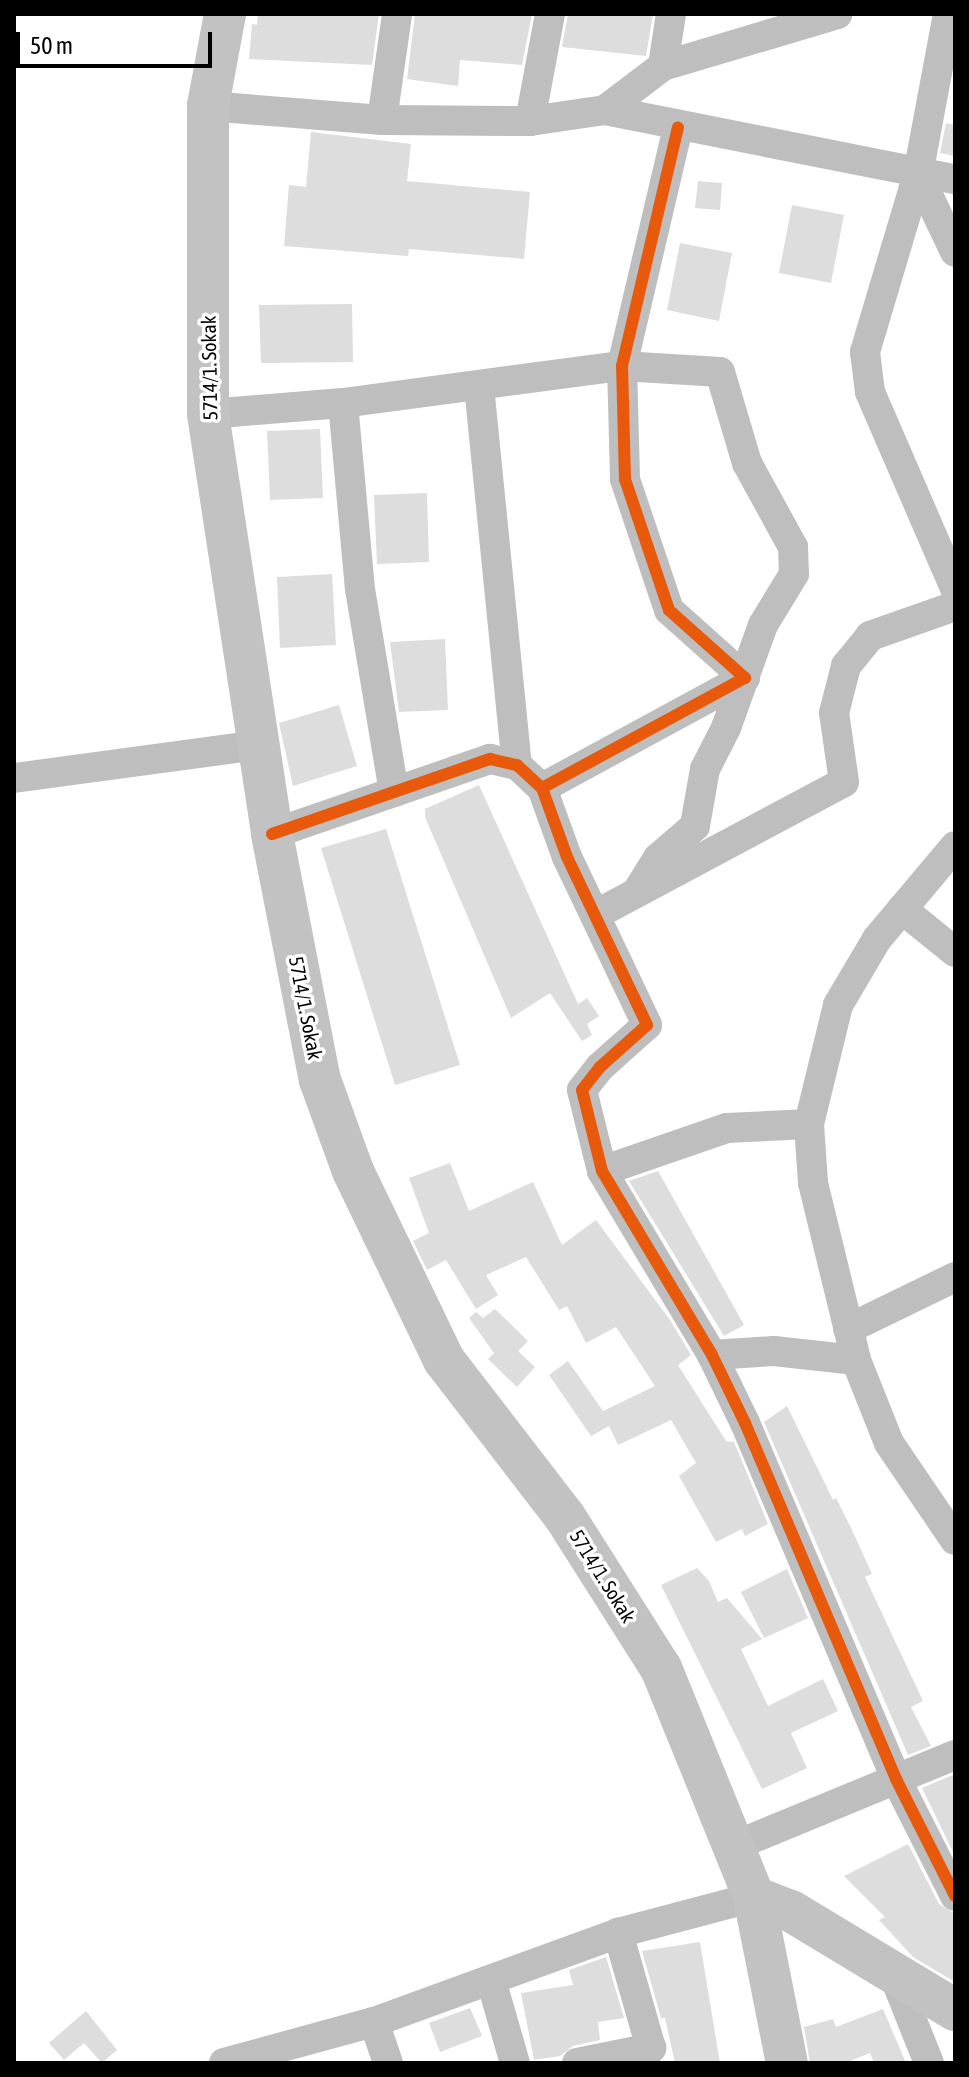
<!DOCTYPE html>
<style>
body{margin:0}
#map{position:relative;width:969px;height:2077px;overflow:hidden;background:#fff;font-family:"Asap Condensed",sans-serif}
div>[style]{position:absolute}
[style*='--x']{left:calc(var(--x)*1px);top:calc(var(--y)*1px);width:calc(var(--w)*1px);rotate:calc(var(--a)*1deg)}
.building>*{inset:0;background:#ddd}
.street>*{height:30px;margin:-15px;padding:0 15px;transform-origin:15px;border-radius:15px;background:#bebebe}
.secondary>*{height:42px;margin:-21px;padding:0 21px;transform-origin:21px;border-radius:21px;background:#c2c2c2}
.cycleway>*{height:12px;margin:-6px;padding:0 6px;transform-origin:6px;border-radius:6px;background:#e8590c}
span{translate:-50% -50%;white-space:nowrap;text-align:center;line-height:1.15;-webkit-text-stroke:7px #fff;paint-order:stroke}
.street-label{font-size:20px;color:#000}
.frame{position:absolute;inset:0;border:16px solid #000;pointer-events:none}
.scale{position:absolute;left:16px;top:32px;width:196px;height:36px;box-sizing:border-box;border:4px solid #000;border-top:0;padding-left:10px;font-size:24px;line-height:28px;white-space:nowrap;color:#000;-webkit-text-stroke:6px #fff;paint-order:stroke}
</style>
<div id="map">
<div class="building">
<i style="clip-path:polygon(258px 14px,379px 14px,372px 65px,249px 59px,252px 24px,257px 25px)"></i>
<i style="clip-path:polygon(415px 14px,532px 14px,522px 65px,460px 60px,458px 86px,407px 79px)"></i>
<i style="clip-path:polygon(568px 14px,653px 14px,646px 56px,562px 47px)"></i>
<i style="clip-path:polygon(946px 123px,955px 125px,955px 156px,940px 153px)"></i>
<i style="clip-path:polygon(311px 132px,411px 144px,407px 181px,530px 192px,524px 259px,409px 249px,408px 256px,284px 246px,289px 185px,306px 187px)"></i>
<i style="clip-path:polygon(698px 181px,722px 183px,720px 210px,695px 208px)"></i>
<i style="clip-path:polygon(792px 205px,844px 215px,831px 283px,779px 273px)"></i>
<i style="clip-path:polygon(680px 243px,732px 253px,719px 321px,667px 310px)"></i>
<i style="clip-path:polygon(352px 304px,353px 362px,261px 363px,259px 305px)"></i>
<i style="clip-path:polygon(320px 429px,323px 498px,270px 500px,267px 431px)"></i>
<i style="clip-path:polygon(427px 493px,429px 562px,377px 564px,374px 495px)"></i>
<i style="clip-path:polygon(332px 574px,336px 645px,280px 648px,277px 577px)"></i>
<i style="clip-path:polygon(445px 639px,448px 710px,399px 712px,390px 642px)"></i>
<i style="clip-path:polygon(339px 705px,357px 766px,293px 786px,279px 723px)"></i>
<i style="clip-path:polygon(479px 785px,578px 1004px,587px 998px,599px 1016px,587px 1024px,592px 1035px,582px 1041px,550px 993px,511px 1018px,425px 817px,425px 809px)"></i>
<i style="clip-path:polygon(386px 829px,460px 1065px,395px 1085px,321px 848px)"></i>
<i style="clip-path:polygon(450px 1163px,469px 1211px,533px 1182px,562px 1245px,596px 1220px,670px 1320px,691px 1355px,678px 1365px,726px 1441px,734px 1442px,768px 1524px,745px 1536px,742px 1529px,716px 1542px,679px 1476px,696px 1463px,671px 1420px,618px 1445px,609px 1426px,591px 1436px,549px 1375px,568px 1361px,603px 1411px,655px 1386px,616px 1327px,586px 1343px,567px 1306px,559px 1310px,526px 1257px,486px 1275px,498px 1295px,476px 1309px,446px 1260px,427px 1270px,413px 1241px,429px 1233px,409px 1178px)"></i>
<i style="clip-path:polygon(658px 1171px,744px 1325px,724px 1336px,629px 1181px)"></i>
<i style="clip-path:polygon(495px 1309px,528px 1341px,518px 1351px,535px 1367px,517px 1387px,488px 1359px,494px 1353px,469px 1318px,476px 1312px,483px 1318px)"></i>
<i style="clip-path:polygon(787px 1406px,833px 1500px,836px 1498px,852px 1530px,872px 1574px,865px 1577px,923px 1701px,911px 1707px,931px 1746px,908px 1755px,764px 1422px)"></i>
<i style="clip-path:polygon(697px 1568px,709px 1581px,718px 1602px,727px 1598px,762px 1639px,741px 1649px,768px 1706px,823px 1679px,838px 1711px,791px 1733px,807px 1768px,762px 1789px,661px 1585px)"></i>
<i style="clip-path:polygon(787px 1569px,808px 1618px,764px 1638px,741px 1592px)"></i>
<i style="clip-path:polygon(955px 1774px,955px 1856px,922px 1788px)"></i>
<i style="clip-path:polygon(908px 1844px,939px 1904px,955px 1914px,955px 1982px,913px 1957px,879px 1920px,885px 1917px,844px 1876px)"></i>
<i style="clip-path:polygon(700px 1942px,720px 2063px,675px 2063px,665px 2018px,661px 2018px,642px 1951px)"></i>
<i style="clip-path:polygon(606px 1957px,624px 2018px,598px 2022px,600px 2040px,573px 2046px,560px 2056px,534px 2060px,521px 1993px,573px 1985px,569px 1970px)"></i>
<i style="clip-path:polygon(470px 2008px,482px 2036px,440px 2052px,429px 2023px)"></i>
<i style="clip-path:polygon(883px 2009px,906px 2063px,874px 2063px,870px 2053px,845px 2063px,810px 2063px,804px 2027px,833px 2019px,836px 2027px)"></i>
<i style="clip-path:polygon(86px 2011px,117px 2050px,102px 2063px,84px 2043px,64px 2060px,49px 2043px)"></i>
</div>
<div class="street">
<i style="--x:948;--y:14;--w:163;--a:100.6"></i>
<i style="--x:918;--y:174;--w:186;--a:106.6"></i>
<i style="--x:865;--y:352;--w:40;--a:82.9"></i>
<i style="--x:870;--y:392;--w:214;--a:66.6"></i>
<i style="--x:663;--y:66;--w:53;--a:-81.3"></i>
<i style="--x:208;--y:106;--w:175;--a:4.6"></i>
<i style="--x:382;--y:120;--w:148;--a:0.4"></i>
<i style="--x:530;--y:121;--w:76;--a:-8.3"></i>
<i style="--x:605;--y:110;--w:73;--a:-37.2"></i>
<i style="--x:663;--y:66;--w:182;--a:-16.6"></i>
<i style="--x:605;--y:110;--w:357;--a:11.2"></i>
<i style="--x:382;--y:120;--w:107;--a:-81.9"></i>
<i style="--x:530;--y:121;--w:109;--a:-79.4"></i>
<i style="--x:918;--y:174;--w:86;--a:64.6"></i>
<i style="--x:479;--y:386;--w:381;--a:84.3"></i>
<i style="--x:343;--y:403;--w:187;--a:84.8"></i>
<i style="--x:360;--y:589;--w:206;--a:80.5"></i>
<i style="--x:208;--y:414;--w:135;--a:-4.7"></i>
<i style="--x:343;--y:403;--w:281;--a:-7.6"></i>
<i style="--x:622;--y:366;--w:98;--a:3.5"></i>
<i style="--x:720;--y:372;--w:95;--a:73.5"></i>
<i style="--x:747;--y:463;--w:96;--a:61.3"></i>
<i style="--x:793;--y:547;--w:27;--a:88"></i>
<i style="--x:794;--y:574;--w:60;--a:121.3"></i>
<i style="--x:763;--y:625;--w:109;--a:109.8"></i>
<i style="--x:726;--y:728;--w:46;--a:117.1"></i>
<i style="--x:705;--y:769;--w:58;--a:100"></i>
<i style="--x:695;--y:826;--w:49;--a:139.1"></i>
<i style="--x:658;--y:858;--w:40;--a:122"></i>
<i style="--x:14;--y:778;--w:246;--a:-7.7"></i>
<i style="--x:542;--y:788;--w:73;--a:70.1"></i>
<i style="--x:567;--y:857;--w:186;--a:64.5"></i>
<i style="--x:647;--y:1025;--w:63;--a:138.2"></i>
<i style="--x:600;--y:1067;--w:29;--a:128"></i>
<i style="--x:582;--y:1090;--w:83;--a:76.1"></i>
<i style="--x:602;--y:1171;--w:214;--a:59.1"></i>
<i style="--x:712;--y:1355;--w:76;--a:64.1"></i>
<i style="--x:745;--y:1423;--w:387;--a:67"></i>
<i style="--x:896;--y:1779;--w:131;--a:63.2"></i>
<i style="--x:272;--y:834;--w:231;--a:-19"></i>
<i style="--x:490;--y:759;--w:28;--a:13"></i>
<i style="--x:517;--y:765;--w:34;--a:43"></i>
<i style="--x:542;--y:788;--w:231;--a:-28.5"></i>
<i style="--x:745;--y:678;--w:102;--a:-138.2"></i>
<i style="--x:669;--y:610;--w:138;--a:-108.6"></i>
<i style="--x:625;--y:479;--w:113;--a:-91.5"></i>
<i style="--x:622;--y:366;--w:245;--a:-76.8"></i>
<i style="--x:902;--y:909;--w:68;--a:39.1"></i>
<i style="--x:595;--y:915;--w:282;--a:-28.1"></i>
<i style="--x:844;--y:782;--w:70;--a:-98.2"></i>
<i style="--x:834;--y:713;--w:49;--a:-75.7"></i>
<i style="--x:846;--y:666;--w:38;--a:-51"></i>
<i style="--x:870;--y:636;--w:90;--a:-19.4"></i>
<i style="--x:809;--y:1124;--w:122;--a:-76.3"></i>
<i style="--x:838;--y:1005;--w:77;--a:-59.4"></i>
<i style="--x:877;--y:939;--w:121;--a:-50"></i>
<i style="--x:602;--y:1171;--w:132;--a:-19"></i>
<i style="--x:727;--y:1128;--w:82;--a:-2.8"></i>
<i style="--x:809;--y:1124;--w:59;--a:86.1"></i>
<i style="--x:813;--y:1183;--w:182;--a:76.3"></i>
<i style="--x:856;--y:1360;--w:89;--a:68.3"></i>
<i style="--x:889;--y:1443;--w:117;--a:55.8"></i>
<i style="--x:848;--y:1329;--w:119;--a:-25.9"></i>
<i style="--x:712;--y:1355;--w:62;--a:-3.7"></i>
<i style="--x:774;--y:1351;--w:82;--a:6.3"></i>
<i style="--x:734;--y:1846;--w:239;--a:-22.4"></i>
<i style="--x:893;--y:1973;--w:97;--a:68.2"></i>
<i style="--x:491;--y:1980;--w:86;--a:73.9"></i>
<i style="--x:374;--y:2022;--w:43;--a:71.1"></i>
<i style="--x:224;--y:2063;--w:156;--a:-15.3"></i>
<i style="--x:374;--y:2022;--w:260;--a:-20"></i>
<i style="--x:618;--y:1933;--w:141;--a:-14.8"></i>
<i style="--x:577;--y:2063;--w:76;--a:-11.5"></i>
<i style="--x:651;--y:2048;--w:120;--a:-106"></i>
</div>
<div class="secondary">
<i style="--x:225;--y:14;--w:94;--a:100.5"></i>
<i style="--x:208;--y:106;--w:308;--a:90"></i>
<i style="--x:208;--y:414;--w:425;--a:81.3"></i>
<i style="--x:272;--y:834;--w:251;--a:79"></i>
<i style="--x:320;--y:1080;--w:97;--a:70.1"></i>
<i style="--x:353;--y:1171;--w:210;--a:64.3"></i>
<i style="--x:444;--y:1360;--w:198;--a:52.4"></i>
<i style="--x:565;--y:1517;--w:179;--a:57.6"></i>
<i style="--x:661;--y:1668;--w:247;--a:67.9"></i>
<i style="--x:754;--y:1897;--w:169;--a:78.8"></i>
<i style="--x:754;--y:1897;--w:40;--a:21"></i>
<i style="--x:791;--y:1911;--w:192;--a:31.1"></i>
</div>
<div class="cycleway">
<i style="--x:542;--y:788;--w:73;--a:70.1"></i>
<i style="--x:567;--y:857;--w:186;--a:64.5"></i>
<i style="--x:647;--y:1025;--w:63;--a:138.2"></i>
<i style="--x:600;--y:1067;--w:29;--a:128"></i>
<i style="--x:582;--y:1090;--w:83;--a:76.1"></i>
<i style="--x:602;--y:1171;--w:214;--a:59.1"></i>
<i style="--x:712;--y:1355;--w:76;--a:64.1"></i>
<i style="--x:745;--y:1423;--w:387;--a:67"></i>
<i style="--x:896;--y:1779;--w:131;--a:63.2"></i>
<i style="--x:272;--y:834;--w:231;--a:-19"></i>
<i style="--x:490;--y:759;--w:28;--a:13"></i>
<i style="--x:517;--y:765;--w:34;--a:43"></i>
<i style="--x:542;--y:788;--w:231;--a:-28.5"></i>
<i style="--x:745;--y:678;--w:102;--a:-138.2"></i>
<i style="--x:669;--y:610;--w:138;--a:-108.6"></i>
<i style="--x:625;--y:479;--w:113;--a:-91.5"></i>
<i style="--x:622;--y:366;--w:245;--a:-76.8"></i>
</div>
<div class="street-label">
<span style="left:209px;top:368px;rotate:-91deg">5714/1. Sokak</span>
<span style="left:306px;top:1008px;rotate:79deg">5714/1. Sokak</span>
<span style="left:603px;top:1576px;rotate:58deg">5714/1. Sokak</span>
</div>
<div class="frame"></div>
<div class="scale">50 m</div>
</div>
